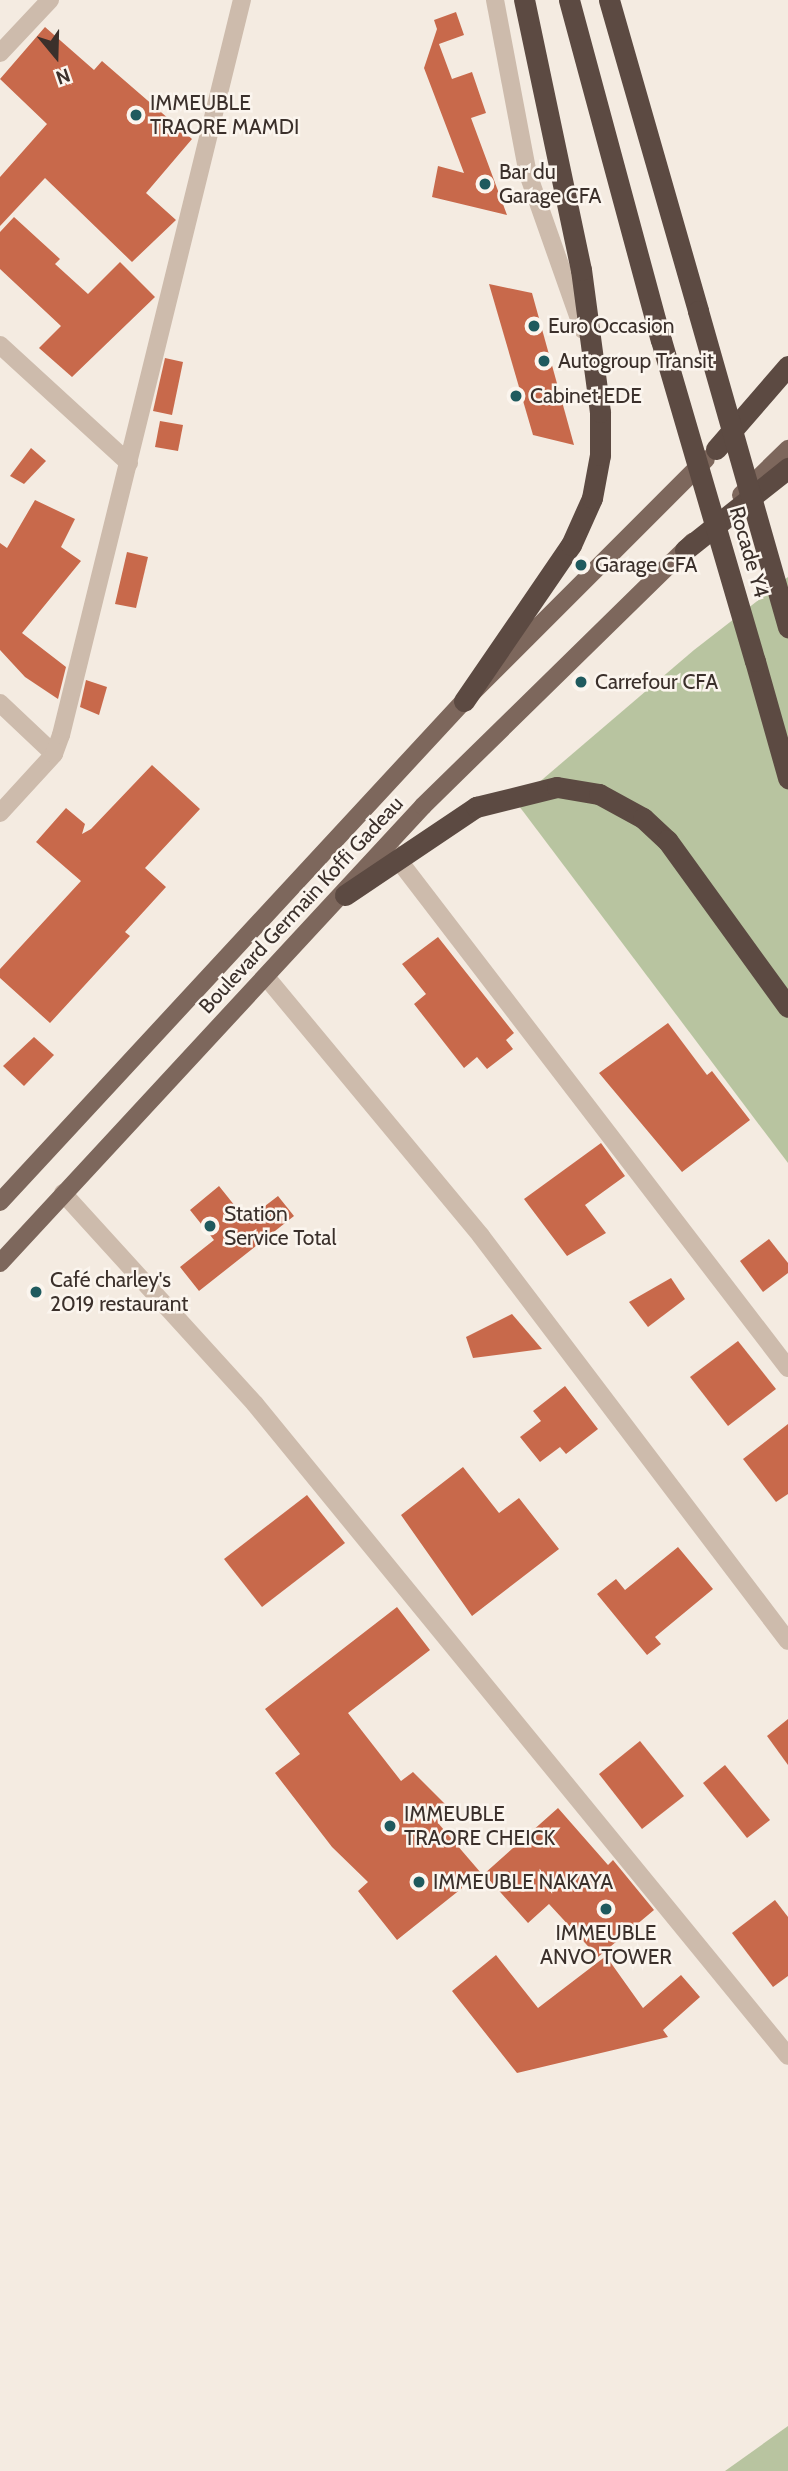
<!DOCTYPE html>
<meta charset="utf-8">
<style>
body{margin:0}
#map{position:relative;width:788px;height:2471px;overflow:hidden;background:#f4ebe1;font-family:Cabin,sans-serif}
div>[style]{position:absolute}
[style*='--x']{left:calc(var(--x)*1px);top:calc(var(--y)*1px);width:calc(var(--w)*1px);rotate:calc(var(--a)*1deg)}
.green>*{inset:0;background:#b8c4a0}
.building>*{inset:0;background:#c8694b}
.minor>*{height:18px;margin:-9px;padding:0 9px;transform-origin:9px;border-radius:9px;background:#cdbbac}
.major>*{height:18px;margin:-9px;padding:0 9px;transform-origin:9px;border-radius:9px;background:#7d675c}
.highway>*{height:21px;margin:-10.5px;padding:0 10.5px;transform-origin:10.5px;border-radius:10.5px;background:#5c4a42}
.highway-bridge>*{height:21px;margin:-10.5px;padding:0 10.5px;transform-origin:10.5px;border-radius:10.5px;background:#5c4a42}
.dots>*{width:19px;height:19px;translate:-50% -50%;box-sizing:border-box;border:4px solid #fbf5ee;border-radius:50%}
span{translate:-50% -50%;white-space:nowrap;text-align:center;line-height:1.15;-webkit-text-stroke:5px #fbf5ee;paint-order:stroke}
.poi-label{font-size:21px;color:#3b302b}
.left{translate:0 -50%;text-align:left}
.street-label{font-size:21px;color:#3b302b}
.north{position:absolute;left:21px;top:21px;width:70px;height:70px;-webkit-text-stroke:5px #fbf5ee;paint-order:stroke;rotate:161deg;font-size:19px;font-weight:700;line-height:28px;text-align:center;color:#3b302b}
.north::after{content:'';display:block;margin:auto;width:24px;height:32px;background:#3b302b;clip-path:polygon(50% 0,100% 100%,50% 72%,0 100%)}
</style>
<div id="map">
<div class="green">
<i style="clip-path:polygon(788px 577px,788px 1163px,516px 802px,694px 650px)"></i>
<i style="clip-path:polygon(788px 2426px,788px 2471px,725px 2471px)"></i>
</div>
<div class="building">
<i style="clip-path:polygon(456px 12px,464px 35px,439px 44px,452px 79px,472px 72px,486px 113px,471px 118px,507px 215px,432px 197px,438px 166px,464px 173px,424px 68px,437px 29px,434px 20px)"></i>
<i style="clip-path:polygon(45px 27px,94px 70px,102px 61px,192px 139px,146px 193px,176px 220px,132px 262px,45px 178px,0 226px,0 177px,47px 124px,0 79px)"></i>
<i style="clip-path:polygon(14px 217px,60px 259px,55px 264px,88px 294px,120px 262px,155px 297px,72px 377px,39px 348px,61px 326px,0 269px,0 232px)"></i>
<i style="clip-path:polygon(489px 284px,532px 293px,574px 445px,533px 435px)"></i>
<i style="clip-path:polygon(165px 358px,183px 362px,172px 415px,153px 411px)"></i>
<i style="clip-path:polygon(160px 421px,183px 425px,178px 451px,155px 447px)"></i>
<i style="clip-path:polygon(31px 448px,46px 461px,24px 484px,10px 476px)"></i>
<i style="clip-path:polygon(35px 500px,75px 519px,61px 547px,81px 561px,22px 633px,66px 667px,58px 699px,25px 677px,0 650px,0 543px,7px 548px)"></i>
<i style="clip-path:polygon(127px 552px,148px 557px,136px 608px,115px 604px)"></i>
<i style="clip-path:polygon(86px 680px,107px 687px,99px 715px,80px 707px)"></i>
<i style="clip-path:polygon(152px 765px,200px 809px,145px 868px,166px 887px,125px 932px,130px 936px,50px 1023px,0 978px,0 969px,81px 881px,36px 842px,66px 808px,85px 824px,82px 834px,91px 829px)"></i>
<i style="clip-path:polygon(438px 937px,514px 1033px,506px 1040px,513px 1049px,487px 1069px,477px 1057px,464px 1068px,414px 1004px,426px 994px,402px 964px)"></i>
<i style="clip-path:polygon(668px 1023px,707px 1075px,712px 1071px,750px 1120px,682px 1172px,599px 1073px)"></i>
<i style="clip-path:polygon(34px 1037px,54px 1055px,24px 1086px,3px 1066px)"></i>
<i style="clip-path:polygon(601px 1143px,625px 1176px,585px 1205px,606px 1233px,567px 1256px,524px 1199px)"></i>
<i style="clip-path:polygon(219px 1186px,243px 1216px,249px 1212px,252px 1216px,278px 1196px,294px 1216px,199px 1291px,180px 1267px,214px 1240px,190px 1210px)"></i>
<i style="clip-path:polygon(769px 1239px,788px 1263px,788px 1273px,763px 1292px,740px 1261px)"></i>
<i style="clip-path:polygon(671px 1278px,685px 1299px,648px 1327px,629px 1302px)"></i>
<i style="clip-path:polygon(512px 1314px,542px 1349px,473px 1358px,466px 1337px)"></i>
<i style="clip-path:polygon(738px 1341px,776px 1389px,728px 1426px,690px 1377px)"></i>
<i style="clip-path:polygon(565px 1386px,598px 1429px,566px 1454px,560px 1447px,540px 1462px,520px 1437px,541px 1421px,533px 1411px)"></i>
<i style="clip-path:polygon(788px 1424px,788px 1494px,776px 1502px,743px 1459px)"></i>
<i style="clip-path:polygon(463px 1467px,499px 1513px,519px 1498px,559px 1549px,472px 1616px,401px 1515px)"></i>
<i style="clip-path:polygon(307px 1495px,345px 1543px,262px 1607px,224px 1559px)"></i>
<i style="clip-path:polygon(678px 1547px,713px 1589px,655px 1637px,661px 1644px,647px 1655px,597px 1594px,616px 1579px,625px 1590px)"></i>
<i style="clip-path:polygon(397px 1607px,430px 1650px,348px 1713px,401px 1781px,413px 1772px,452px 1811px,438px 1823px,481px 1873px,397px 1940px,358px 1891px,368px 1882px,332px 1847px,275px 1773px,300px 1754px,265px 1709px)"></i>
<i style="clip-path:polygon(788px 1719px,788px 1765px,767px 1736px)"></i>
<i style="clip-path:polygon(640px 1741px,684px 1796px,642px 1829px,599px 1774px)"></i>
<i style="clip-path:polygon(725px 1765px,770px 1820px,747px 1838px,703px 1783px)"></i>
<i style="clip-path:polygon(558px 1808px,608px 1865px,613px 1860px,654px 1910px,598px 1957px,549px 1904px,528px 1923px,484px 1874px)"></i>
<i style="clip-path:polygon(775px 1900px,788px 1917px,788px 1976px,773px 1987px,732px 1933px)"></i>
<i style="clip-path:polygon(496px 1955px,538px 2008px,606px 1956px,643px 2008px,681px 1975px,700px 1997px,663px 2030px,668px 2037px,517px 2073px,452px 1991px)"></i>
</div>
<div class="minor">
<i style="--x:495;--y:0;--w:177;--a:79.3"></i>
<i style="--x:528;--y:174;--w:165;--a:70.6"></i>
<i style="--x:0;--y:53;--w:73;--a:-46.7"></i>
<i style="--x:0;--y:345;--w:175;--a:42.5"></i>
<i style="--x:0;--y:703;--w:74;--a:43.4"></i>
<i style="--x:0;--y:813;--w:80;--a:-47.5"></i>
<i style="--x:54;--y:754;--w:20;--a:-70"></i>
<i style="--x:61;--y:735;--w:757;--a:-76.17"></i>
<i style="--x:390;--y:849;--w:654;--a:52.52"></i>
<i style="--x:267;--y:978;--w:335;--a:50.3"></i>
<i style="--x:481;--y:1236;--w:508;--a:52.84"></i>
<i style="--x:63;--y:1193;--w:285;--a:47.7"></i>
<i style="--x:255;--y:1404;--w:842;--a:50.73"></i>
</div>
<div class="major">
<i style="--x:741;--y:495;--w:66;--a:-44.4"></i>
<i style="--x:0;--y:1202;--w:683;--a:-47.2"></i>
<i style="--x:464;--y:701;--w:342;--a:-45"></i>
<i style="--x:0;--y:1263;--w:623;--a:-47.21"></i>
<i style="--x:423;--y:806;--w:378;--a:-44.4"></i>
</div>
<div class="highway">
<i style="--x:569;--y:0;--w:352;--a:74.9"></i>
<i style="--x:609;--y:0;--w:323;--a:74"></i>
<i style="--x:716;--y:449;--w:110;--a:-49.1"></i>
<i style="--x:685;--y:550;--w:132;--a:-38.5"></i>
<i style="--x:755;--y:661;--w:122;--a:74.2"></i>
<i style="--x:464;--y:701;--w:189;--a:-55.6"></i>
<i style="--x:571;--y:545;--w:51;--a:-65.9"></i>
<i style="--x:592;--y:498;--w:44;--a:-79.5"></i>
<i style="--x:600;--y:455;--w:43;--a:-90"></i>
<i style="--x:600;--y:412;--w:143;--a:-97.6"></i>
<i style="--x:581;--y:270;--w:276;--a:-101.9"></i>
<i style="--x:345;--y:895;--w:158;--a:-33.9"></i>
<i style="--x:476;--y:807;--w:83;--a:-13.9"></i>
<i style="--x:557;--y:787;--w:43;--a:9.5"></i>
<i style="--x:599;--y:794;--w:50;--a:28.6"></i>
<i style="--x:643;--y:818;--w:33;--a:43"></i>
<i style="--x:667;--y:840;--w:206;--a:54.1"></i>
</div>
<div class="highway-bridge">
<i style="--x:698;--y:311;--w:329;--a:74.1"></i>
<i style="--x:661;--y:340;--w:334;--a:73.7"></i>
</div>
<div class="dots">
<i style="left:136px;top:115px;background:#1f5a5e"></i>
<i style="left:485px;top:184px;background:#1f5a5e"></i>
<i style="left:534px;top:326px;background:#1f5a5e"></i>
<i style="left:544px;top:361px;background:#1f5a5e"></i>
<i style="left:516px;top:396px;background:#1f5a5e"></i>
<i style="left:581px;top:565px;background:#1f5a5e"></i>
<i style="left:581px;top:682px;background:#1f5a5e"></i>
<i style="left:210px;top:1226px;background:#1f5a5e"></i>
<i style="left:36px;top:1292px;background:#1f5a5e"></i>
<i style="left:390px;top:1826px;background:#1f5a5e"></i>
<i style="left:419px;top:1882px;background:#1f5a5e"></i>
<i style="left:606px;top:1909px;background:#1f5a5e"></i>
</div>
<div class="poi-label">
<span class="left" style="left:150px;top:115px">IMMEUBLE<br>TRAORE MAMDI</span>
<span class="left" style="left:499px;top:184px">Bar du<br>Garage CFA</span>
<span class="left" style="left:548px;top:326px">Euro Occasion</span>
<span class="left" style="left:558px;top:361px">Autogroup Transit</span>
<span class="left" style="left:530px;top:396px">Cabinet EDE</span>
<span class="left" style="left:595px;top:565px">Garage CFA</span>
<span class="left" style="left:595px;top:682px">Carrefour CFA</span>
<span class="left" style="left:224px;top:1226px">Station<br>Service Total</span>
<span class="left" style="left:50px;top:1292px">Café charley's<br>2019 restaurant</span>
<span class="left" style="left:404px;top:1826px">IMMEUBLE<br>TRAORE CHEICK</span>
<span class="left" style="left:433px;top:1882px">IMMEUBLE NAKAYA</span>
<span style="left:606px;top:1945px">IMMEUBLE<br>ANVO TOWER</span>
</div>
<div class="street-label">
<span style="left:749px;top:552px;rotate:74deg">Rocade Y4</span>
<span style="left:301px;top:905px;rotate:-47deg">Boulevard Germain Koffi Gadeau</span>
</div>
<div class="north">N</div>
</div>
